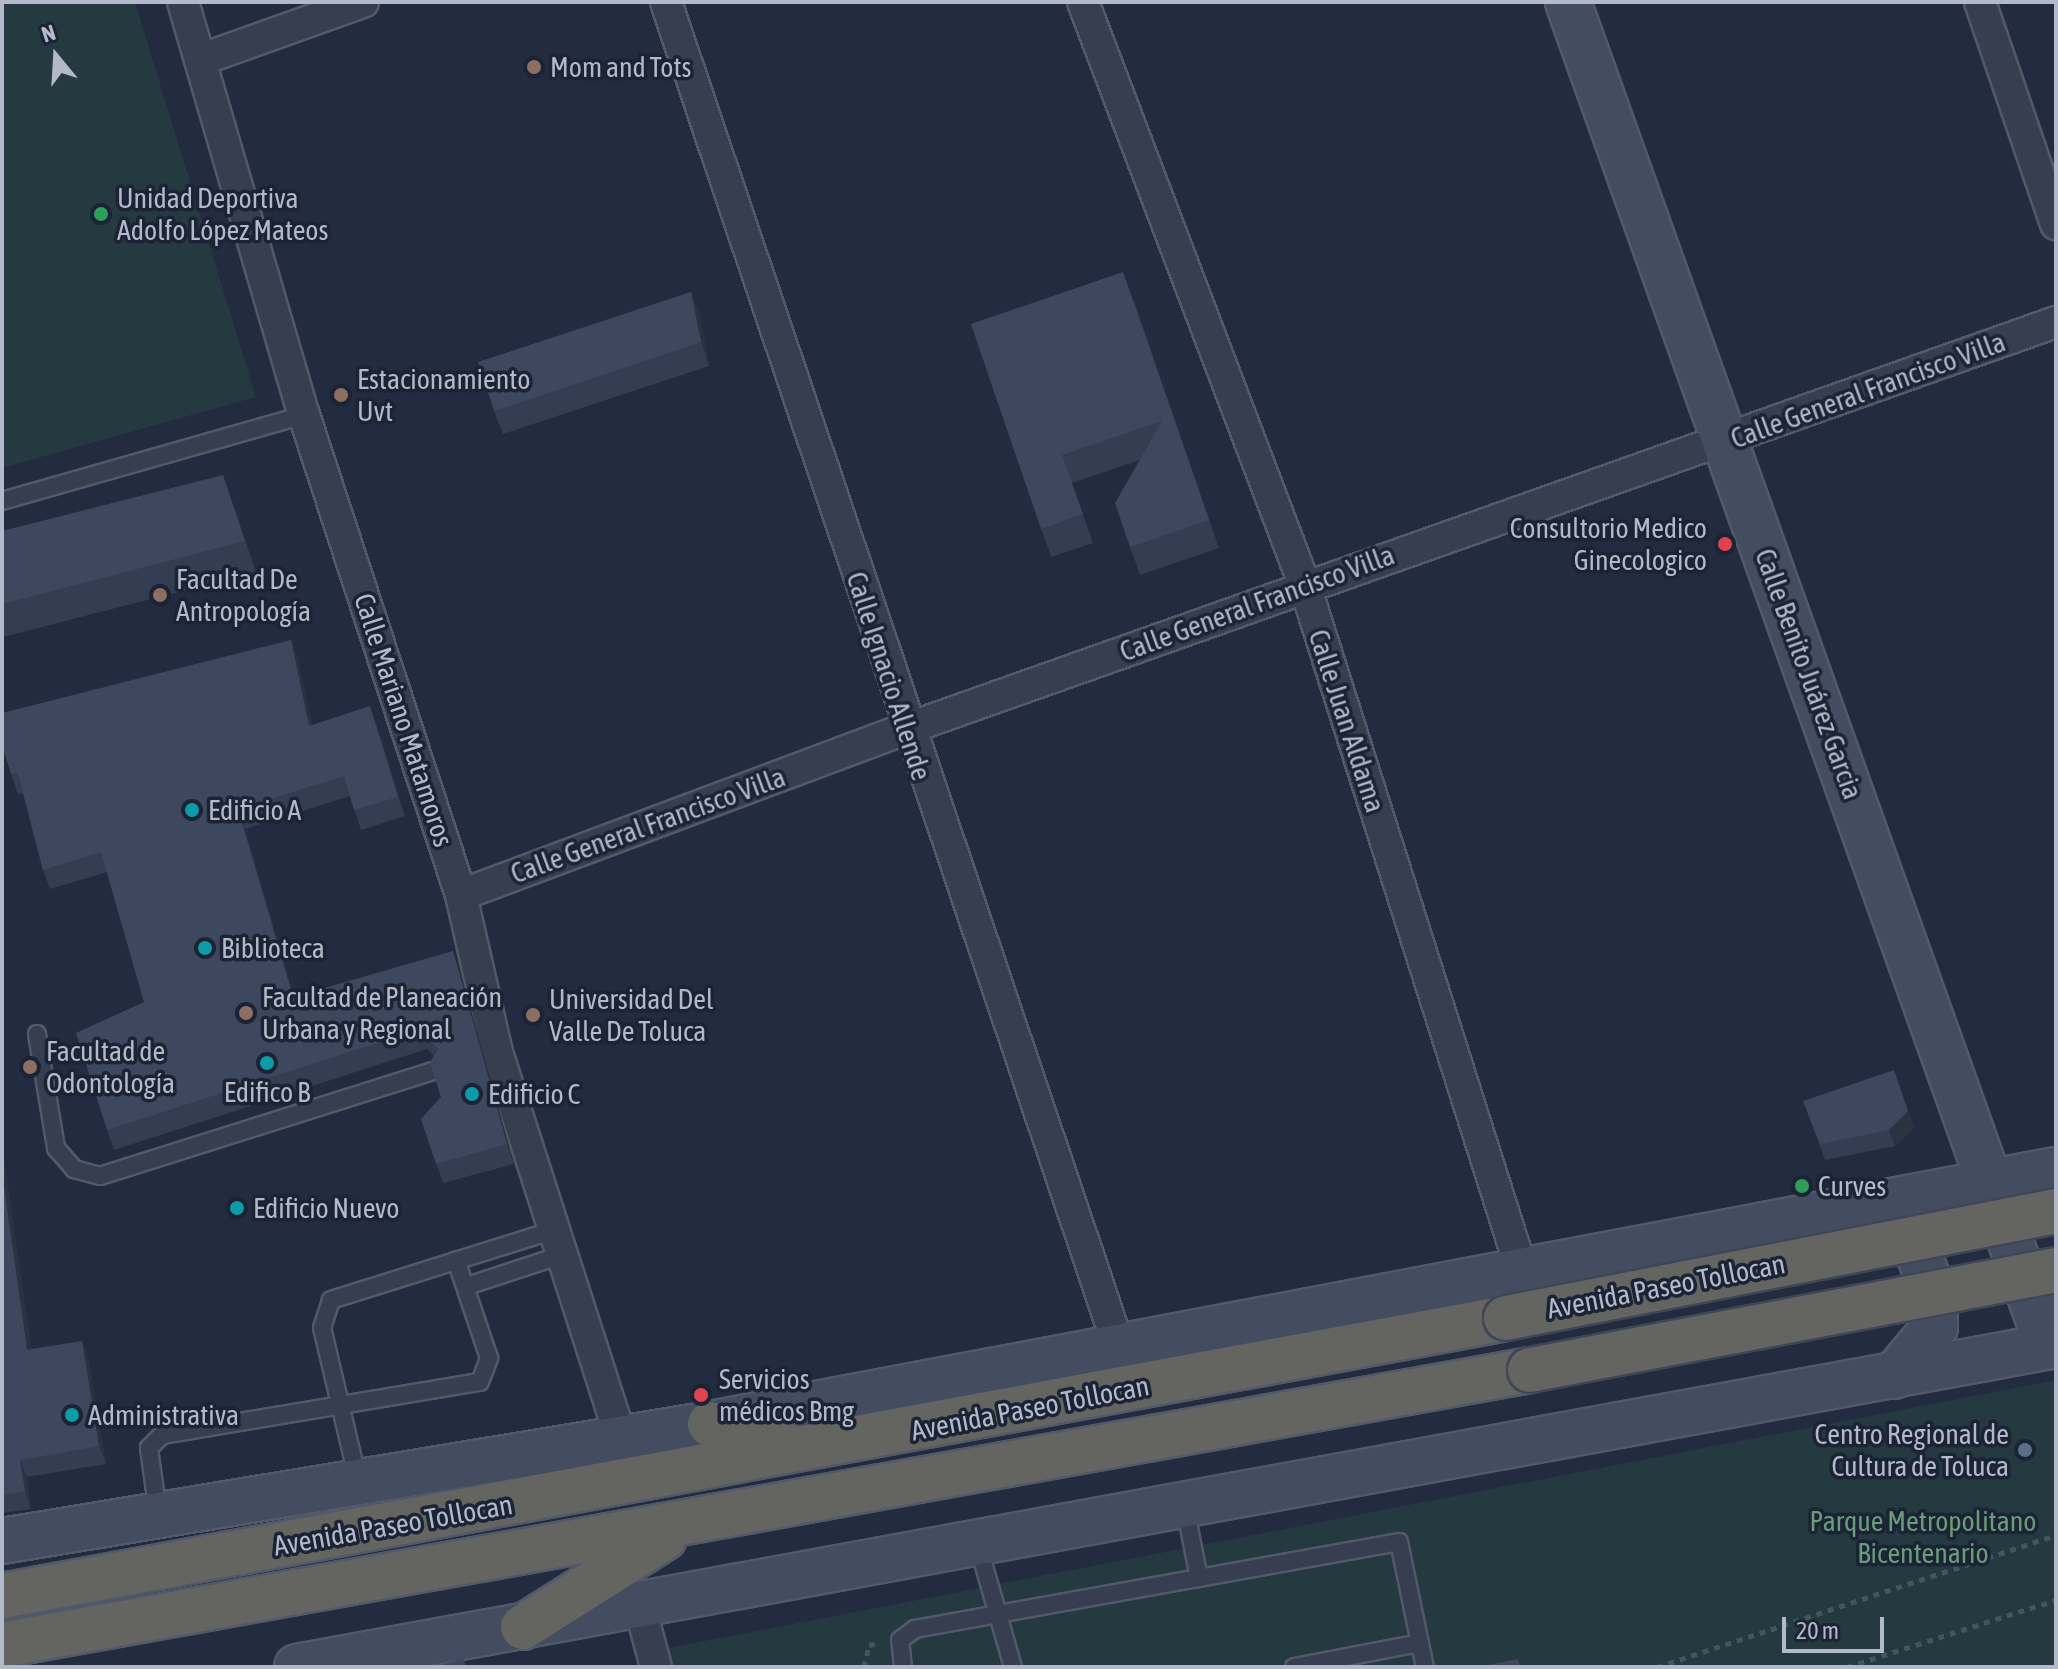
<!DOCTYPE html>
<meta charset="utf-8">
<style>
body{margin:0}
#map{position:relative;width:2058px;height:1669px;overflow:hidden;background:#222b3f;font-family:"Asap Condensed",sans-serif}
div>[style]{position:absolute}
[style*='--x']{left:calc(var(--x)*1px);top:calc(var(--y)*1px);width:calc(var(--w)*1px);rotate:calc(var(--a)*1deg)}
.green>*{inset:0;background:#243a40}
.path>*{height:5px;margin-top:-2.5px;transform-origin:0;background:repeating-linear-gradient(90deg,#42575d 0 6px,transparent 0 12px)}
.roads{filter:drop-shadow(2px 0 #51596a) drop-shadow(-2px 0 #51596a) drop-shadow(0 2px #51596a) drop-shadow(0 -2px #51596a)}
.service>*{height:16px;margin:-8px;padding:0 8px;transform-origin:8px;border-radius:8px;background:#363e4f}
.minor>*{height:30px;margin:-15px;padding:0 15px;transform-origin:15px;border-radius:15px;background:#363e4f}
.secondary>*{height:44px;margin:-22px;padding:0 22px;transform-origin:22px;border-radius:22px;background:#444c62}
.trunk>*{height:44px;margin:-22px;padding:0 22px;transform-origin:22px;border-radius:22px;background:#646460}
.bridges{filter:drop-shadow(2px 0 #3e4657) drop-shadow(-2px 0 #3e4657) drop-shadow(0 2px #3e4657) drop-shadow(0 -2px #3e4657)}
.trunk-bridge>*{height:44px;margin:-22px;padding:0 22px;transform-origin:22px;border-radius:22px;background:#646460}
.wall>*{inset:0;background:#343e52}
.shaded-wall>*{inset:0;background:#2b3242}
.building>*{inset:0;background:#3d485f}
.dots>*{width:22px;height:22px;translate:-50% -50%;box-sizing:border-box;border:4px solid #1b2334;border-radius:50%}
span{translate:-50% -50%;white-space:nowrap;text-align:center;line-height:1.15;-webkit-text-stroke:7px #1b2334;paint-order:stroke}
.poi-label{font-size:28px;color:#b2b9ca}
.left{translate:0 -50%;text-align:left}
.right{translate:-100% -50%;text-align:right}
.street-label{font-size:28px;color:#b2b9ca}
.park-label{font-size:28px;color:#679d78}
.frame{position:absolute;inset:0;border:4px solid #b2b9ca;pointer-events:none}
.north{position:absolute;left:16px;top:16px;width:80px;height:80px;-webkit-text-stroke:6px #1b2334;paint-order:stroke;rotate:342deg;font-size:22px;font-weight:700;line-height:32px;text-align:center;color:#b2b9ca}
.north::after{content:'';display:block;margin:auto;width:28px;height:36px;background:#b2b9ca;clip-path:polygon(50% 0,100% 100%,50% 72%,0 100%)}
.scale{position:absolute;left:1782px;top:1617px;width:102px;height:36px;box-sizing:border-box;border:4px solid #b2b9ca;border-top:0;padding-left:10px;font-size:24px;line-height:28px;white-space:nowrap;color:#b2b9ca;-webkit-text-stroke:6px #1b2334;paint-order:stroke}
</style>
<div id="map">
<div class="green">
<i style="clip-path:polygon(2px 2px,135px 2px,256px 397px,2px 468px)"></i>
<i style="clip-path:polygon(2056px 1380px,2056px 1667px,668px 1667px,663px 1649px)"></i>
</div>
<div class="path">
<i style="--x:864;--y:1667;--w:23;--a:-77"></i>
<i style="--x:869;--y:1645;--w:8;--a:-14"></i>
<i style="--x:1657;--y:1667;--w:420;--a:-18.3"></i>
<i style="--x:1847;--y:1667;--w:219;--a:-17.8"></i>
</div>
<div class="roads">
<div class="service">
<i style="--x:2;--y:501;--w:314;--a:-15.9"></i>
<i style="--x:37;--y:1034;--w:116;--a:80.5"></i>
<i style="--x:56;--y:1148;--w:28;--a:49"></i>
<i style="--x:74;--y:1169;--w:27;--a:15"></i>
<i style="--x:100;--y:1176;--w:350;--a:-17.5"></i>
<i style="--x:467;--y:1286;--w:100;--a:-18.1"></i>
<i style="--x:358;--y:1480;--w:156;--a:-103.3"></i>
<i style="--x:322;--y:1328;--w:29;--a:-72"></i>
<i style="--x:331;--y:1300;--w:234;--a:-17.4"></i>
<i style="--x:158;--y:1513;--w:66;--a:-97.9"></i>
<i style="--x:149;--y:1448;--w:18;--a:-45"></i>
<i style="--x:162;--y:1435;--w:322;--a:-9.5"></i>
<i style="--x:480;--y:1382;--w:26;--a:-69"></i>
<i style="--x:489;--y:1358;--w:103;--a:-108.6"></i>
<i style="--x:978;--y:1545;--w:127;--a:74"></i>
<i style="--x:1199;--y:1578;--w:203;--a:-10.2"></i>
<i style="--x:1399;--y:1542;--w:128;--a:78.3"></i>
<i style="--x:903;--y:1667;--w:27;--a:-96"></i>
<i style="--x:900;--y:1640;--w:19;--a:-36"></i>
<i style="--x:915;--y:1629;--w:289;--a:-10.2"></i>
<i style="--x:1199;--y:1578;--w:72;--a:-101.2"></i>
<i style="--x:1294;--y:1667;--w:128;--a:-10.8"></i>
</div>
<div class="minor">
<i style="--x:183;--y:2;--w:430;--a:73.7"></i>
<i style="--x:304;--y:415;--w:505;--a:71.89"></i>
<i style="--x:461;--y:895;--w:161;--a:77.1"></i>
<i style="--x:497;--y:1052;--w:405;--a:72.2"></i>
<i style="--x:666;--y:2;--w:1419;--a:71.39"></i>
<i style="--x:1083;--y:2;--w:625;--a:69.19"></i>
<i style="--x:1305;--y:586;--w:715;--a:72.43"></i>
<i style="--x:1980;--y:2;--w:235;--a:71.1"></i>
<i style="--x:200;--y:60;--w:173;--a:-19.6"></i>
<i style="--x:461;--y:895;--w:475;--a:-20.5"></i>
<i style="--x:906;--y:729;--w:1220;--a:-19.49"></i>
<i style="--x:640;--y:1607;--w:62;--a:75.1"></i>
</div>
<div class="secondary">
<i style="--x:1568;--y:2;--w:1427;--a:70.35"></i>
<i style="--x:1881;--y:1218;--w:52;--a:43.5"></i>
<i style="--x:1919;--y:1254;--w:48;--a:70.4"></i>
<i style="--x:1935;--y:1299;--w:28;--a:90"></i>
<i style="--x:1935;--y:1327;--w:64;--a:129.9"></i>
<i style="--x:2;--y:1541;--w:718;--a:-9.38"></i>
<i style="--x:710;--y:1424;--w:1370;--a:-10.69"></i>
<i style="--x:297;--y:1667;--w:1788;--a:-10.37"></i>
</div>
<div class="trunk">
<i style="--x:710;--y:1424;--w:90;--a:15.4"></i>
<i style="--x:2;--y:1596;--w:1529;--a:-10.47"></i>
<i style="--x:523;--y:1627;--w:167;--a:-32.3"></i>
<i style="--x:2;--y:1645;--w:1553;--a:-10.2"></i>
</div>
</div>
<div class="bridges">
<div class="trunk-bridge">
<i style="--x:1506;--y:1318;--w:560;--a:-11.01"></i>
<i style="--x:1530;--y:1370;--w:535;--a:-10.76"></i>
</div>
</div>
<div class="wall">
<i style="clip-path:polygon(691px 292px,700px 315px,709px 366px,503px 434px,494px 411px)"></i>
<i style="clip-path:polygon(1134px 301px,1219px 548px,1140px 575px,1130px 547px,1140px 460px,1072px 483px,1093px 543px,1051px 557px,971px 324px)"></i>
<i style="clip-path:polygon(234px 506px,256px 572px,3px 637px,2px 531px)"></i>
<i style="clip-path:polygon(291px 640px,298px 659px,312px 725px,377px 725px,405px 816px,361px 830px,350px 796px,245px 829px,294px 996px,460px 971px,514px 1164px,443px 1183px,421px 1119px,441px 1097px,434px 1056px,427px 1049px,114px 1150px,107px 1130px,144px 1002px,107px 872px,50px 889px,43px 870px,23px 793px,18px 794px,11px 774px)"></i>
<i style="clip-path:polygon(1803px 1101px,1914px 1127px,1895px 1146px,1825px 1160px)"></i>
<i style="clip-path:polygon(2px 1146px,31px 1349px,82px 1341px,88px 1358px,106px 1464px,27px 1477px,31px 1509px,2px 1513px)"></i>
</div>
<div class="shaded-wall">
<i style="clip-path:polygon(691px 292px,700px 315px,709px 366px,701px 342px)"></i>
<i style="clip-path:polygon(223px 475px,234px 506px,256px 572px,245px 541px)"></i>
<i style="clip-path:polygon(291px 640px,298px 659px,316px 746px,309px 726px)"></i>
<i style="clip-path:polygon(370px 706px,377px 725px,405px 816px,398px 797px)"></i>
<i style="clip-path:polygon(238px 809px,245px 829px,300px 1016px,293px 997px)"></i>
<i style="clip-path:polygon(453px 951px,460px 971px,514px 1164px,507px 1144px)"></i>
<i style="clip-path:polygon(1894px 1070px,1914px 1127px,1895px 1146px,1889px 1130px)"></i>
<i style="clip-path:polygon(2px 1146px,33px 1367px,27px 1350px,2px 1173px)"></i>
<i style="clip-path:polygon(82px 1341px,88px 1358px,106px 1464px,99px 1446px)"></i>
<i style="clip-path:polygon(20px 1460px,27px 1477px,31px 1509px,25px 1491px)"></i>
</div>
<div class="building">
<i style="clip-path:polygon(1123px 272px,1209px 520px,1130px 547px,1115px 503px,1162px 421px,1062px 455px,1083px 514px,1041px 529px,971px 324px)"></i>
<i style="clip-path:polygon(691px 292px,701px 342px,494px 411px,478px 362px)"></i>
<i style="clip-path:polygon(223px 475px,245px 541px,2px 604px,2px 531px)"></i>
<i style="clip-path:polygon(291px 640px,309px 726px,370px 706px,398px 797px,354px 810px,344px 776px,238px 809px,293px 997px,453px 951px,507px 1144px,436px 1164px,421px 1119px,441px 1097px,430px 1062px,438px 1049px,420px 1029px,107px 1130px,76px 1033px,144px 1002px,101px 852px,43px 870px,18px 773px,11px 774px,2px 745px,2px 713px)"></i>
<i style="clip-path:polygon(1894px 1070px,1908px 1111px,1889px 1130px,1820px 1144px,1803px 1101px)"></i>
<i style="clip-path:polygon(2px 1173px,27px 1350px,82px 1341px,99px 1446px,20px 1460px,25px 1491px,2px 1495px)"></i>
<i style="clip-path:polygon(463px 1658px,466px 1667px,435px 1667px)"></i>
<i style="clip-path:polygon(1518px 1659px,1520px 1667px,1489px 1667px,1488px 1665px)"></i>
</div>
<div class="dots">
<i style="left:534px;top:67px;background:#8d6e63"></i>
<i style="left:101px;top:214px;background:#2e9e5b"></i>
<i style="left:341px;top:395px;background:#8d6e63"></i>
<i style="left:1725px;top:544px;background:#e0444e"></i>
<i style="left:160px;top:595px;background:#8d6e63"></i>
<i style="left:192px;top:810px;background:#0f9aa8"></i>
<i style="left:205px;top:948px;background:#0f9aa8"></i>
<i style="left:246px;top:1013px;background:#8d6e63"></i>
<i style="left:533px;top:1015px;background:#8d6e63"></i>
<i style="left:267px;top:1063px;background:#0f9aa8"></i>
<i style="left:30px;top:1067px;background:#8d6e63"></i>
<i style="left:472px;top:1094px;background:#0f9aa8"></i>
<i style="left:1802px;top:1186px;background:#2e9e5b"></i>
<i style="left:237px;top:1208px;background:#0f9aa8"></i>
<i style="left:701px;top:1395px;background:#e0444e"></i>
<i style="left:72px;top:1415px;background:#0f9aa8"></i>
<i style="left:2025px;top:1450px;background:#5c6f8a"></i>
</div>
<div class="poi-label">
<span class="left" style="left:550px;top:67px">Mom and Tots</span>
<span class="left" style="left:117px;top:214px">Unidad Deportiva<br>Adolfo López Mateos</span>
<span class="left" style="left:357px;top:395px">Estacionamiento<br>Uvt</span>
<span class="right" style="left:1707px;top:544px">Consultorio Medico<br>Ginecologico</span>
<span class="left" style="left:176px;top:595px">Facultad De<br>Antropología</span>
<span class="left" style="left:208px;top:810px">Edificio A</span>
<span class="left" style="left:221px;top:948px">Biblioteca</span>
<span class="left" style="left:262px;top:1013px">Facultad de Planeación<br>Urbana y Regional</span>
<span class="left" style="left:549px;top:1015px">Universidad Del<br>Valle De Toluca</span>
<span class="left" style="left:46px;top:1067px">Facultad de<br>Odontología</span>
<span style="left:267px;top:1092px">Edifico B</span>
<span class="left" style="left:488px;top:1094px">Edificio C</span>
<span class="left" style="left:1818px;top:1186px">Curves</span>
<span class="left" style="left:253px;top:1208px">Edificio Nuevo</span>
<span class="left" style="left:719px;top:1395px">Servicios<br>médicos Bmg</span>
<span class="left" style="left:88px;top:1415px">Administrativa</span>
<span class="right" style="left:2009px;top:1450px">Centro Regional de<br>Cultura de Toluca</span>
</div>
<div class="street-label">
<span style="left:1868px;top:390px;rotate:-20deg">Calle General Francisco Villa</span>
<span style="left:1257px;top:603px;rotate:-20deg">Calle General Francisco Villa</span>
<span style="left:1809px;top:674px;rotate:70deg">Calle Benito Juárez Garcia</span>
<span style="left:889px;top:676px;rotate:72deg">Calle Ignacio Allende</span>
<span style="left:404px;top:720px;rotate:72deg">Calle Mariano Matamoros</span>
<span style="left:1347px;top:721px;rotate:72deg">Calle Juan Aldama</span>
<span style="left:648px;top:825px;rotate:-20deg">Calle General Francisco Villa</span>
<span style="left:1666px;top:1286px;rotate:-11deg">Avenida Paseo Tollocan</span>
<span style="left:1030px;top:1408px;rotate:-11deg">Avenida Paseo Tollocan</span>
<span style="left:393px;top:1525px;rotate:-10deg">Avenida Paseo Tollocan</span>
</div>
<div class="park-label">
<span style="left:1923px;top:1537px">Parque Metropolitano<br>Bicentenario</span>
</div>
<div class="frame"></div>
<div class="north">N</div>
<div class="scale">20 m</div>
</div>
